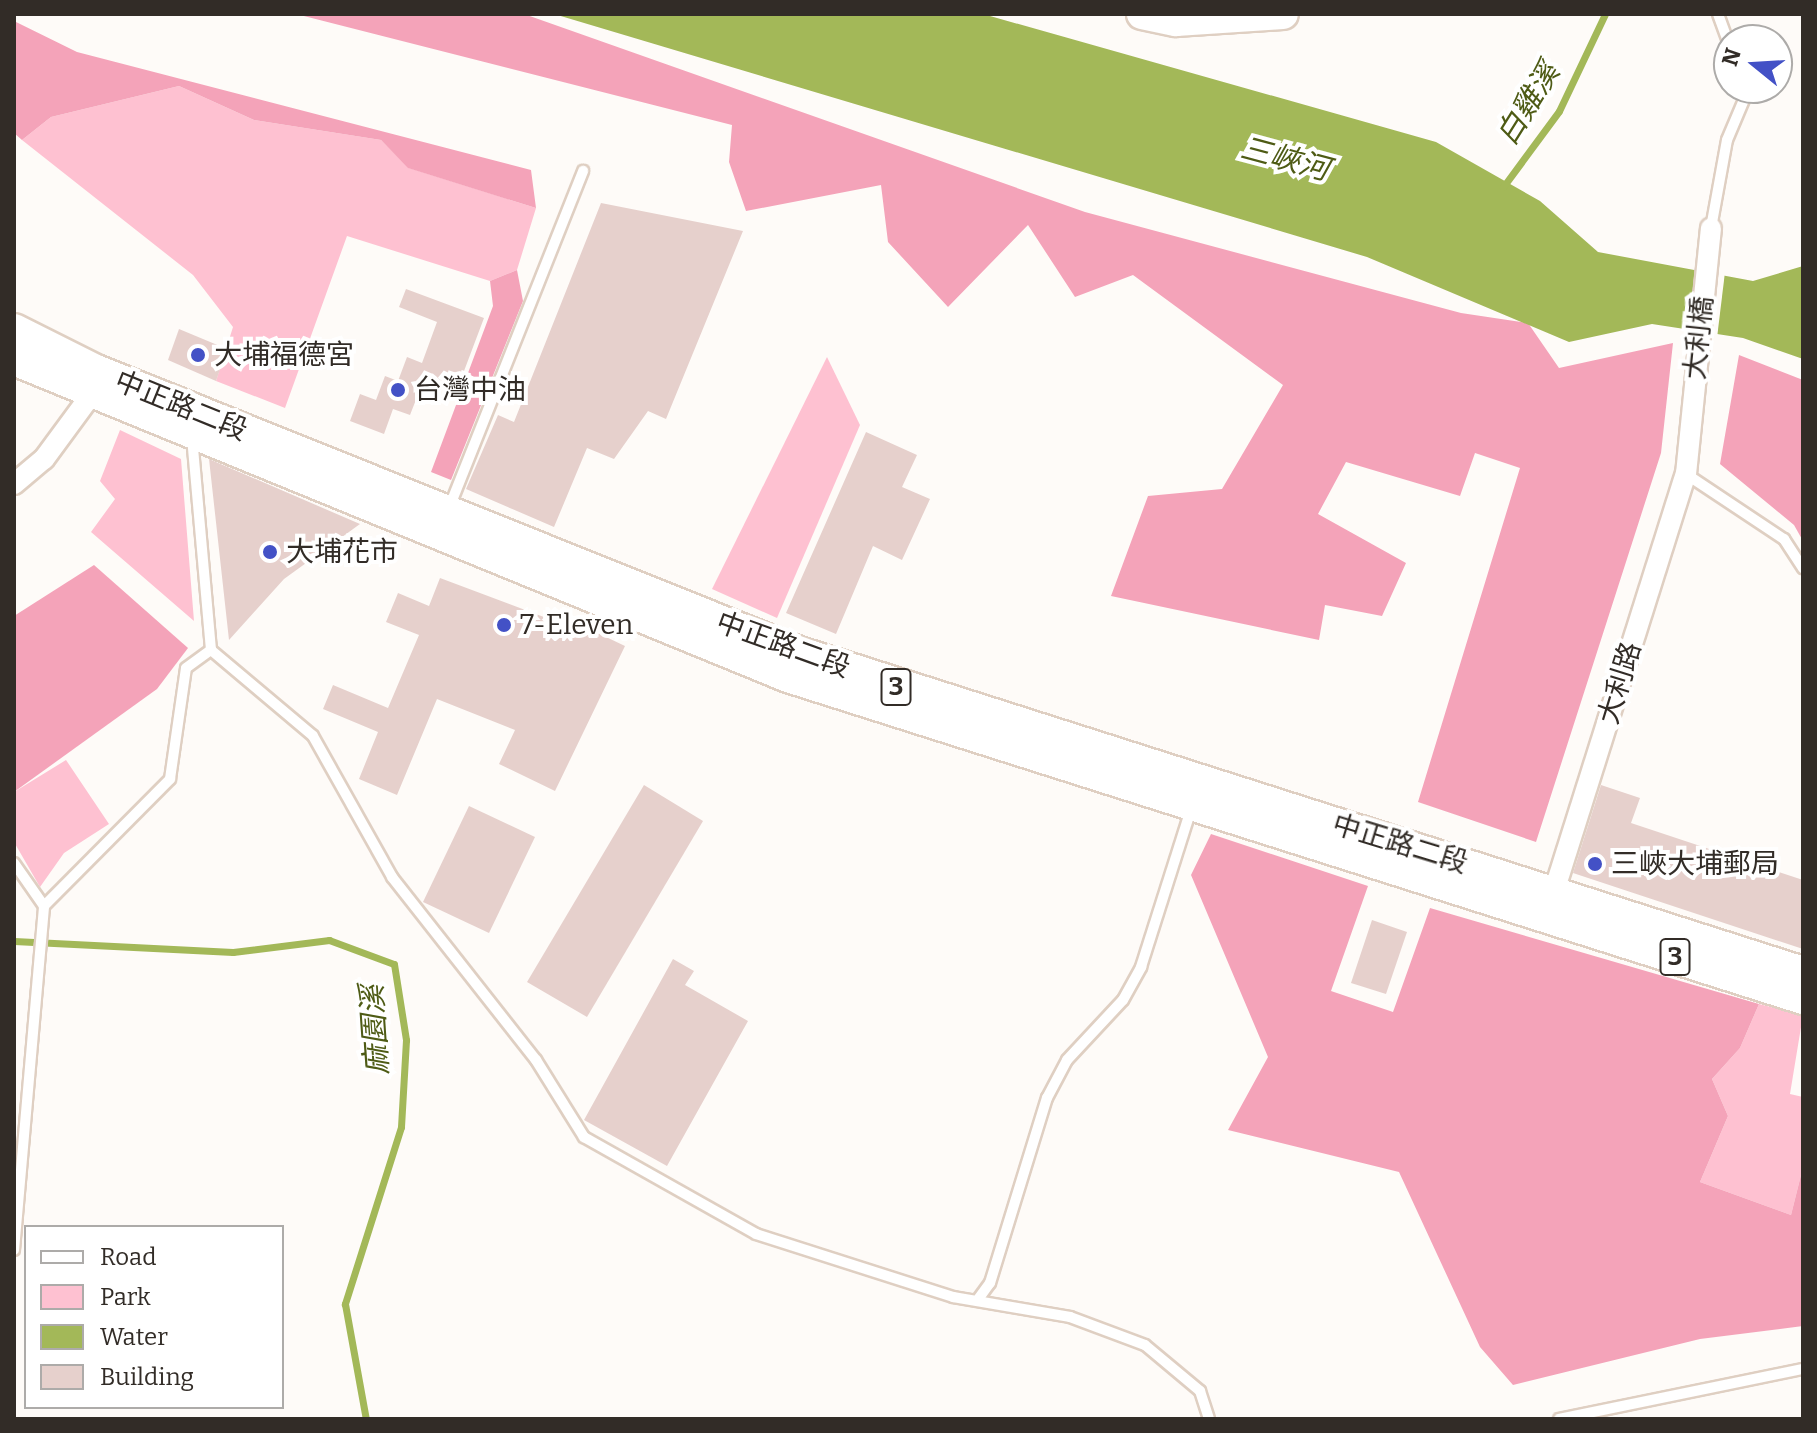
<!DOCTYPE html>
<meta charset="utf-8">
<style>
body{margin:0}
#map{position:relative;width:1817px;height:1433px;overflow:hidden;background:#fefbf8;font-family:Bitter,"Noto Sans TC",serif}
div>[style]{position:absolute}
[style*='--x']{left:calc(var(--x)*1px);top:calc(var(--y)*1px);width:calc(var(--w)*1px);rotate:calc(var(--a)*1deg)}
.green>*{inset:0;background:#fec1d1}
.forest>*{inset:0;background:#f4a3b9}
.water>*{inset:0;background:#a3b858}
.pier>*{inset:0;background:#fefbf8}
.stream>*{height:7px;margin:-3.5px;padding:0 3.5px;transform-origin:3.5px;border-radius:3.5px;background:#a3b858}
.building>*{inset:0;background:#e6d0cc}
.roads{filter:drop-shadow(2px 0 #dfcfc2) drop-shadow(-2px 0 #dfcfc2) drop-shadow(0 2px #dfcfc2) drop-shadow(0 -2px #dfcfc2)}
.lane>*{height:10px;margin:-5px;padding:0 5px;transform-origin:5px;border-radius:5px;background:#fff}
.street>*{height:20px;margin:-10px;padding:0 10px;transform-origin:10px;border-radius:10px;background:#fff}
.secondary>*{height:30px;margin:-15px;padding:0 15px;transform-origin:15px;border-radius:15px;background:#fff}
.primary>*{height:32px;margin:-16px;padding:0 16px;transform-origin:16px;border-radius:16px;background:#fff}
.dots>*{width:22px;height:22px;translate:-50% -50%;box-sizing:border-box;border:4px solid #fff;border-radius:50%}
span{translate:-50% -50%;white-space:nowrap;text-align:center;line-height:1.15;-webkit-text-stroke:8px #fff;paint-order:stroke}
.shield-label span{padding:2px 6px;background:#fff;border:2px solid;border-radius:6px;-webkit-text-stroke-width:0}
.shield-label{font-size:26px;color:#322c27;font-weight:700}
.street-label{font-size:28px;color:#322c27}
.poi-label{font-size:28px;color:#322c27}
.left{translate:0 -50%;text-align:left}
.water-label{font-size:30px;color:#4e5b15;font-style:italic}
.frame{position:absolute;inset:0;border:16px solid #322c27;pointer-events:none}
.legend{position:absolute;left:24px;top:1225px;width:260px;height:184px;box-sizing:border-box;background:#fff;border:2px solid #adaba9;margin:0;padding:10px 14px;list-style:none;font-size:24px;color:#322c27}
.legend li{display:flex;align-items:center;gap:16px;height:40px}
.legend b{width:40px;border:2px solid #adaba9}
.north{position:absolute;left:1713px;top:24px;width:80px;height:80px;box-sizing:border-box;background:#fff;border:2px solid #adaba9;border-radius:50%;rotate:288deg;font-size:22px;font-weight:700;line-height:32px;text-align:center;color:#322c27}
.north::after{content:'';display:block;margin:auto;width:28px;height:36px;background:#4351c6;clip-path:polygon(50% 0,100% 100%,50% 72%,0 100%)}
</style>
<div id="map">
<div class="green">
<i style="clip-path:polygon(179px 86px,254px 120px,381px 140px,409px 168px,536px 208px,517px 270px,490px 281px,347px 236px,285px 408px,216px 381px,233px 327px,193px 275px,22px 140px,51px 117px)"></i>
<i style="clip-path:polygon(827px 357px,860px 425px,777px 618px,712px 589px)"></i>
<i style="clip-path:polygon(120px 430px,181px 459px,194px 621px,91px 532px,115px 499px,100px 481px)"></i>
<i style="clip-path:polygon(66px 760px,109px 824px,64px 853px,40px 887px,14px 842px,14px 792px)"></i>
<i style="clip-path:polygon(1759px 1004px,1803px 1015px,1790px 1094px,1803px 1097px,1803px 1167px,1791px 1215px,1700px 1182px,1728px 1116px,1712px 1079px,1740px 1048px)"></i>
</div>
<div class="forest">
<i style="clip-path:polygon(296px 14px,524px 14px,1085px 212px,1461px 313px,1528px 323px,1559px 368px,1673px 343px,1661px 453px,1536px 842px,1418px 802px,1520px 468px,1475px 453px,1460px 496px,1346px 462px,1318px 514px,1406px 563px,1382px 616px,1325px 605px,1319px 640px,1111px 596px,1148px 496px,1222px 489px,1283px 385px,1133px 275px,1075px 297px,1028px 225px,948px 307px,888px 242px,881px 185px,746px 211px,729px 162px,732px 125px)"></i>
<i style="clip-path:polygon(14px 21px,77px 52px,531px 170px,536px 208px,408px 168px,381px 140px,254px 120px,179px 86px,51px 117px,22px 140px,14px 133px)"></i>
<i style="clip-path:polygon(517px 270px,523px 301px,451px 480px,431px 472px,493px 306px,490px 281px)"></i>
<i style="clip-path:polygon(1739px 355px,1803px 380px,1803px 541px,1794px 525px,1720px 464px)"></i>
<i style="clip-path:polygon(94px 565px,188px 648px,157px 689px,14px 792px,14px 616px)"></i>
<i style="clip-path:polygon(1211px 834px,1368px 886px,1331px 991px,1393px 1012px,1430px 908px,1759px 1004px,1740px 1048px,1712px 1079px,1728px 1116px,1700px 1182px,1791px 1215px,1803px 1167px,1803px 1326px,1700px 1339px,1513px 1385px,1480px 1347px,1399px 1172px,1228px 1130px,1268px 1057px,1191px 875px)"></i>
</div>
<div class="water">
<i style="clip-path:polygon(554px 14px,983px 14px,1436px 142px,1540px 201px,1598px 252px,1753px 281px,1803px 266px,1803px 359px,1743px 338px,1652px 324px,1569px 342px,1367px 257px)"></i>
</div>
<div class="pier">
<i style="clip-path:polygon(1699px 267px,1725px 272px,1717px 338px,1692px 334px)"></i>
</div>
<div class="stream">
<i style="--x:1503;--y:187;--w:94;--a:-53.6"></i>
<i style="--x:1559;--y:111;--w:107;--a:-64.6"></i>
<i style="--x:14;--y:941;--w:219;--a:2.9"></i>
<i style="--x:233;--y:952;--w:97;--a:-7.1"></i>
<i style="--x:329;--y:940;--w:69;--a:20.3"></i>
<i style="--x:394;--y:964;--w:77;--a:81"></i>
<i style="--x:406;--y:1040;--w:87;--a:93.3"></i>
<i style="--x:401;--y:1127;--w:186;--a:107.6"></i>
<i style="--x:345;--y:1304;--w:117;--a:79.7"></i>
</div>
<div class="building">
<i style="clip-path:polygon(601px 203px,743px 231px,666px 419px,648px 411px,614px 459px,587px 448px,554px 527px,466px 489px,498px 415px,514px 422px)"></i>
<i style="clip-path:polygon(406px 289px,484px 318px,461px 379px,447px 373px,437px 399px,419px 392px,410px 415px,393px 409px,384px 434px,350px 421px,360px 394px,376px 400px,385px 376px,398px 381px,407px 357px,422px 363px,437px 322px,399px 307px)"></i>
<i style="clip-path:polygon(179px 329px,227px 349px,216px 381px,168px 360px)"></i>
<i style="clip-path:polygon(866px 432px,917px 455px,902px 487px,930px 499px,902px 560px,873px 546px,836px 634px,786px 613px)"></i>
<i style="clip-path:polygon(209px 459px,360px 524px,284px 579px,229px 640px)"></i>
<i style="clip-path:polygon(440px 578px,565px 625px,568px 619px,625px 646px,555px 791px,499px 764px,515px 730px,437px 699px,397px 795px,359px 779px,378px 732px,323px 709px,333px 685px,388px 708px,419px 635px,386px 622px,398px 593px,429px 606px)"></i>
<i style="clip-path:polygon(644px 785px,703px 821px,587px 1017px,527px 982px)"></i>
<i style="clip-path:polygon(1601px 785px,1640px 798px,1631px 823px,1803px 880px,1803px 949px,1573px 873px)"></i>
<i style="clip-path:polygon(469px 806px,535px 837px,489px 933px,423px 902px)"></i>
<i style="clip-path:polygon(1372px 920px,1407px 932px,1386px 994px,1351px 983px)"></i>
<i style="clip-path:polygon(673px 959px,694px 971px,685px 985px,748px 1021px,667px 1166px,584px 1120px)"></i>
</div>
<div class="roads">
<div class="lane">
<i style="--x:1718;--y:14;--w:32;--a:70"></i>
<i style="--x:1711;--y:228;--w:89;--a:-79.7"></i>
<i style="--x:1727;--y:140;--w:56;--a:-67.1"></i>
<i style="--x:192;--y:437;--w:214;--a:84.9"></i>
<i style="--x:1686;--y:474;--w:118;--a:33.6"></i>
<i style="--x:1784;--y:539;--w:35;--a:57"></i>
<i style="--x:449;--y:508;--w:363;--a:-68.3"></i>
<i style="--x:14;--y:863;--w:52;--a:55.1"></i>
<i style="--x:14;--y:1250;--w:345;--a:-85"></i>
<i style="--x:44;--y:906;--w:179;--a:-45.2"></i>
<i style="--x:170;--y:779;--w:112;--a:-81.8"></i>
<i style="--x:186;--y:668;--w:31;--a:-36"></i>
<i style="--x:211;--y:650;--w:133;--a:40.1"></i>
<i style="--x:313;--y:736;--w:162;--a:60.7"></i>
<i style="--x:392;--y:877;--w:233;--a:51.8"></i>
<i style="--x:536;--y:1060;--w:91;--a:58.1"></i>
<i style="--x:584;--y:1137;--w:197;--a:29.4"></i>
<i style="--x:756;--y:1234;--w:207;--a:17.7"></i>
<i style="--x:953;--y:1297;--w:119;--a:9.7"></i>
<i style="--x:1070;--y:1317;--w:80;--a:20.5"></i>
<i style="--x:1145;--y:1345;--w:72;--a:39.9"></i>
<i style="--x:1200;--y:1391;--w:29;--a:72"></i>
<i style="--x:979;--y:1298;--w:19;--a:-54"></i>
<i style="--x:990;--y:1283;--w:194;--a:-72.9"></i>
<i style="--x:1047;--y:1098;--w:43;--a:-62.2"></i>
<i style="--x:1067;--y:1060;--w:82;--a:-47"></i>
<i style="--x:1123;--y:1000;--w:38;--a:-61"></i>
<i style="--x:1141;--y:967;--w:166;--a:-72.4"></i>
<i style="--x:1559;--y:1419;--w:249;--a:-11.6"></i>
</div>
<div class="street">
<i style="--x:14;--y:484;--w:39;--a:-40"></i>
<i style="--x:44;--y:459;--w:79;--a:-53.7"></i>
<i style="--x:1551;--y:901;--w:448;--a:-72.5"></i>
<i style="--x:1686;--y:474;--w:247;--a:-84.2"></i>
</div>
<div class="secondary">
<i style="--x:1142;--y:14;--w:35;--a:12"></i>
<i style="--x:1176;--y:21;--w:107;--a:-3.7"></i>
</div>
<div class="primary">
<i style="--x:14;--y:330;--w:92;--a:26.6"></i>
<i style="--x:96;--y:371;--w:757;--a:21.86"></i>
<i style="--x:799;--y:653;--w:1054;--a:17.68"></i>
<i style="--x:14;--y:359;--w:836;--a:22.27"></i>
<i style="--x:788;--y:676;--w:1065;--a:17.6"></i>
</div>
</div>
<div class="dots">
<i style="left:198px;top:355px;background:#4351c6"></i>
<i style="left:398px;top:390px;background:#4351c6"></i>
<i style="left:270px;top:552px;background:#4351c6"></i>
<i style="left:504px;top:625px;background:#4351c6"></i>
<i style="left:1595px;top:864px;background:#4351c6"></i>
</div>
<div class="shield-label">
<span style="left:896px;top:687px">3</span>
<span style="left:1675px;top:957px">3</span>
</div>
<div class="street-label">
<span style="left:1699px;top:338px;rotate:-84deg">大利橋</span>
<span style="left:181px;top:406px;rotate:22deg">中正路二段</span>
<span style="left:783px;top:645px;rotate:20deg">中正路二段</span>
<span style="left:1620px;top:683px;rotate:-73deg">大利路</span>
<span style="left:1400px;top:844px;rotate:17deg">中正路二段</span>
</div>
<div class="poi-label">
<span class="left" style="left:214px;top:355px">大埔福德宮</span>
<span class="left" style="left:414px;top:390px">台灣中油</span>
<span class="left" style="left:286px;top:552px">大埔花市</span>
<span class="left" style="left:520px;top:625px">7-Eleven</span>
<span class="left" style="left:1611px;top:864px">三峽大埔郵局</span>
</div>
<div class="water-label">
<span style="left:1528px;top:104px;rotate:-58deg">白雞溪</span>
<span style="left:1285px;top:159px;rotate:15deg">三峽河</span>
<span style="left:375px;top:1030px;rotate:-94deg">麻園溪</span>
</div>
<div class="frame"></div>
<ul class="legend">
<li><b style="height:10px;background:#fff"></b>Road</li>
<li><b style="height:22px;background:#fec1d1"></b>Park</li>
<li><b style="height:22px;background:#a3b858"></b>Water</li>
<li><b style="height:22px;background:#e6d0cc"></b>Building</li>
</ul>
<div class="north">N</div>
</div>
